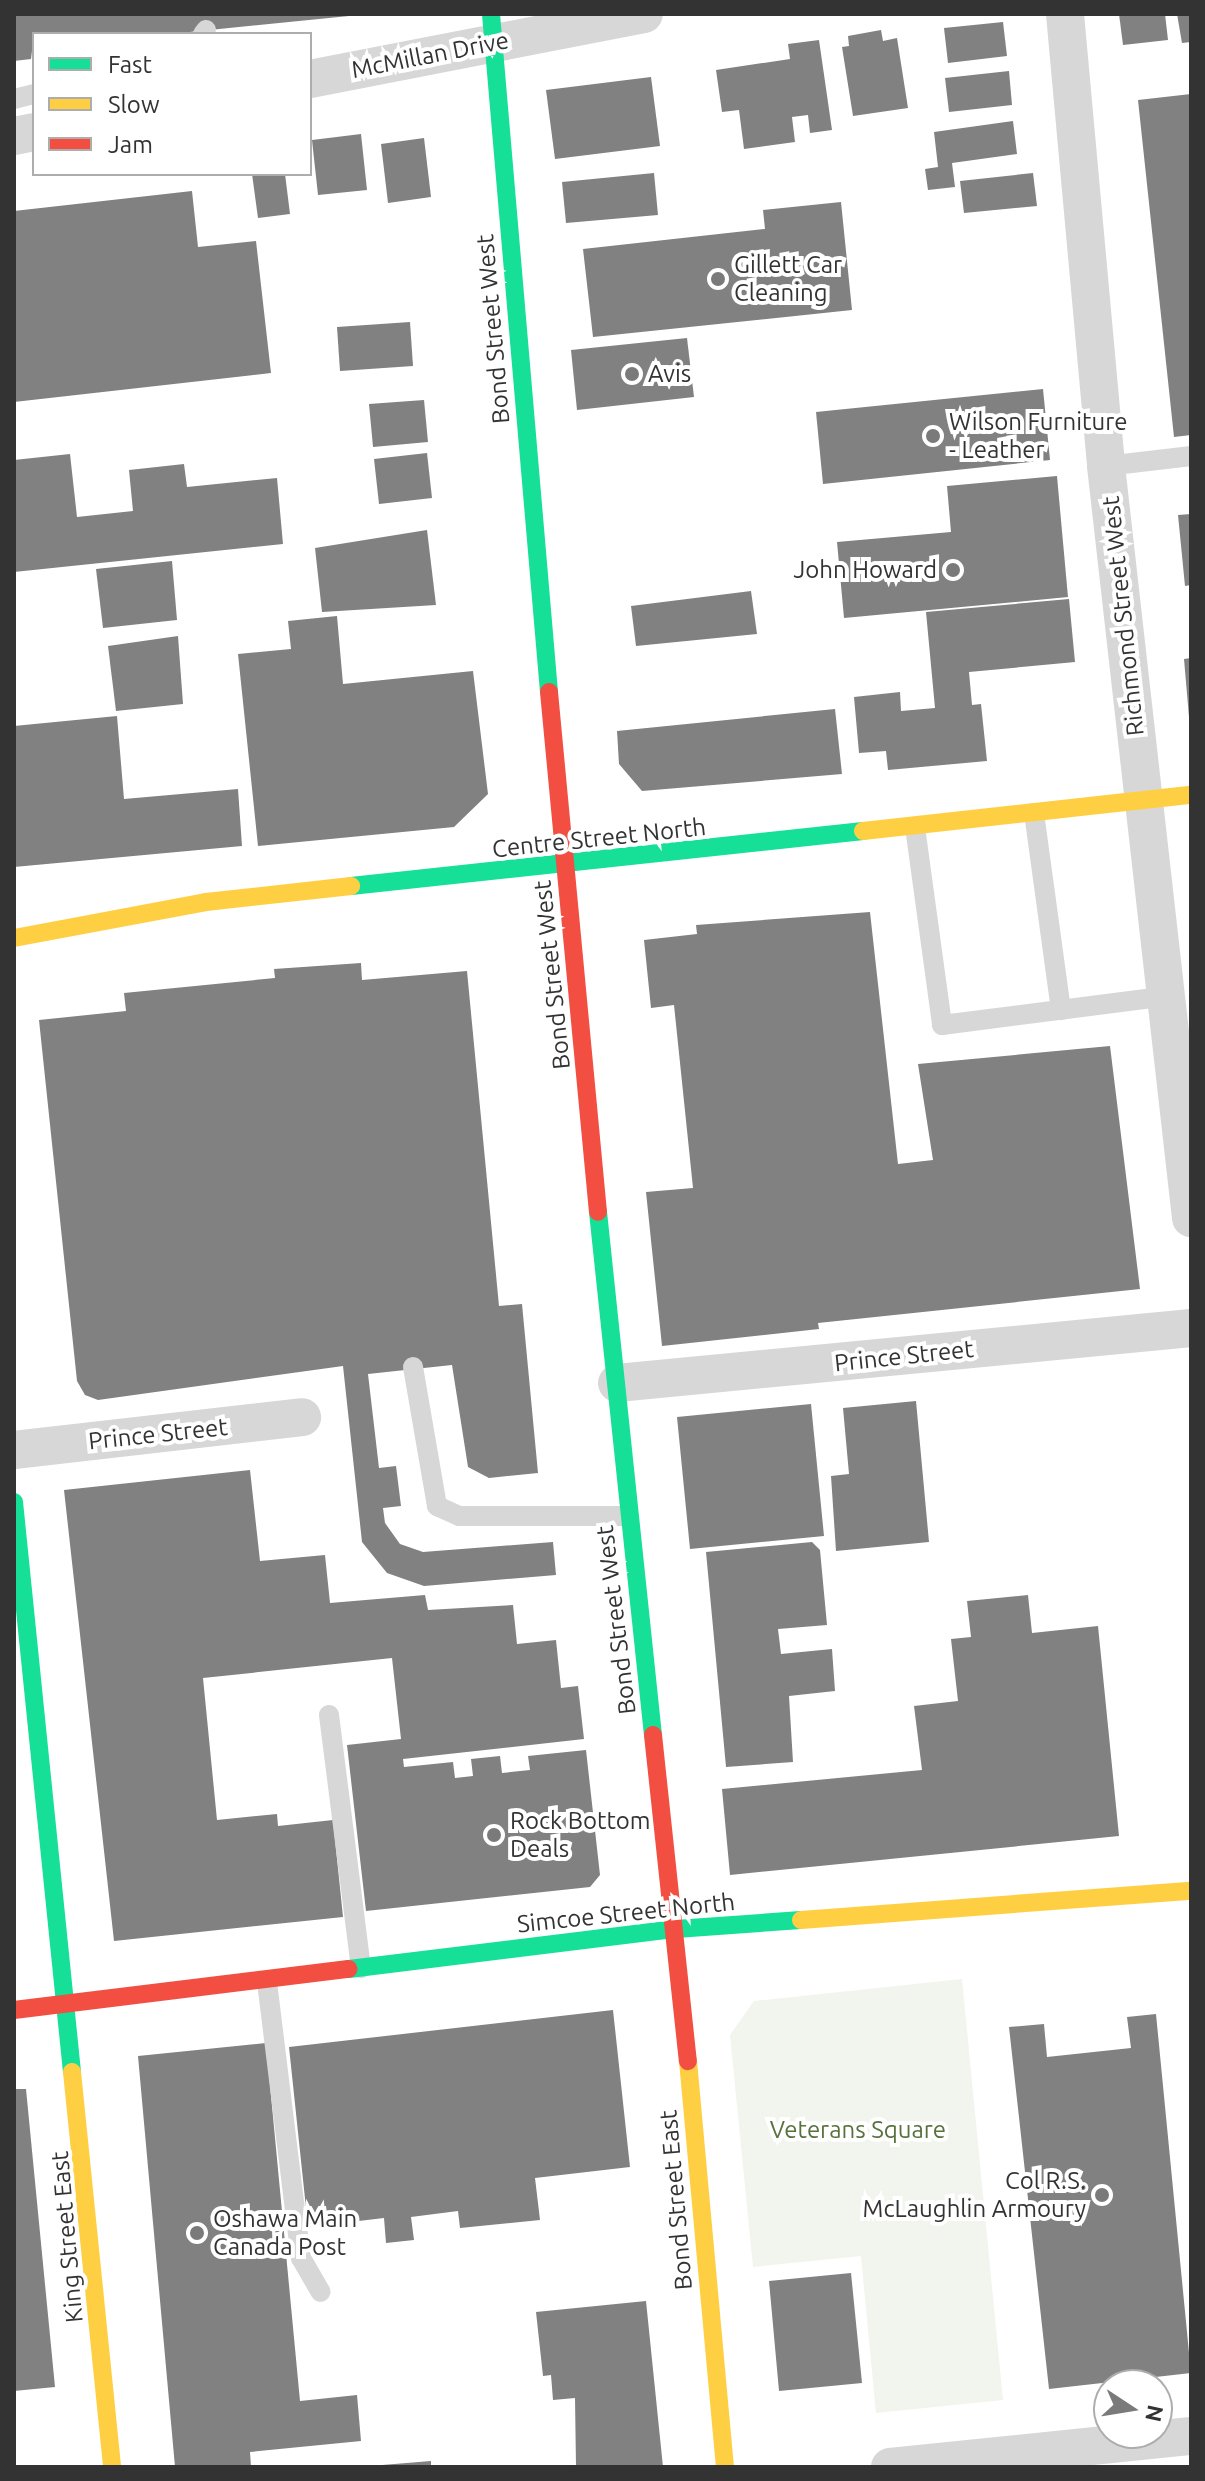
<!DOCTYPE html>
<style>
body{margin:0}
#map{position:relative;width:1205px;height:2481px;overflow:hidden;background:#fff;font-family:Ubuntu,sans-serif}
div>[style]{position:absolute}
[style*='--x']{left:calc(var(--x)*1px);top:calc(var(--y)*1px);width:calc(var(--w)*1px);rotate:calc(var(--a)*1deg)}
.green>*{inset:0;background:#f1f5ed}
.building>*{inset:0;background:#818181}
.lane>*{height:20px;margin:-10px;padding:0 10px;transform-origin:10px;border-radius:10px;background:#d7d7d7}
.street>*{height:38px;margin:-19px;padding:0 19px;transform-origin:19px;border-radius:19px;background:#d7d7d7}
.fast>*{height:18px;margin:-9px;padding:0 9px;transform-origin:9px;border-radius:9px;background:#16e098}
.slow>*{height:18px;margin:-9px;padding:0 9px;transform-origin:9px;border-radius:9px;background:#ffcf43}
.jam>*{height:18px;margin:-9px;padding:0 9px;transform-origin:9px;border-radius:9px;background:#f24e42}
.dots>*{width:22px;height:22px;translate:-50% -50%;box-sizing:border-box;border:4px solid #fff;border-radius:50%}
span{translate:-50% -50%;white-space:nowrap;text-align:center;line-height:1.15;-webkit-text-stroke:8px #fff;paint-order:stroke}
.street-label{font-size:24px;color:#333}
.poi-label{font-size:24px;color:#333}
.left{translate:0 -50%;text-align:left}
.right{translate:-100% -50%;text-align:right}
.park-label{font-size:24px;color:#58723d}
.frame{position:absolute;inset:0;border:16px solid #333;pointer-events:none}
.legend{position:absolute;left:32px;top:32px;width:280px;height:144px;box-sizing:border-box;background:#fff;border:2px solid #adadad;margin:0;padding:10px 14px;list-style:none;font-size:24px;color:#333}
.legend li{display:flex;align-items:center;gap:16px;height:40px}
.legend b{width:40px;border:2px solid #adadad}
.north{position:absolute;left:1093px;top:2369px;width:80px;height:80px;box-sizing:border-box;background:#fff;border:2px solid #adadad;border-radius:50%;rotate:102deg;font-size:22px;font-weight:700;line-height:32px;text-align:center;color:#333}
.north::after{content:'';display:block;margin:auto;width:28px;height:36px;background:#7a7a7a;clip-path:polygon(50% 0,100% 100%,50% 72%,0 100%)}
</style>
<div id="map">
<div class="green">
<i style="clip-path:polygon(962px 1979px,1003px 2400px,876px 2413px,861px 2256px,753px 2267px,730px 2035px,754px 2001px)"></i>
</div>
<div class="building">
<i style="clip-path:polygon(14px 14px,349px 14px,349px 16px,170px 34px,34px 34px,31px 59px,14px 61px)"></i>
<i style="clip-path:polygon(1119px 14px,1165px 14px,1168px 40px,1123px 45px)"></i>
<i style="clip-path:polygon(1177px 14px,1191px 14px,1191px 42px,1182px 43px)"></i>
<i style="clip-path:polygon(1003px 22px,1007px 56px,948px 63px,944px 28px)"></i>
<i style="clip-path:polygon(881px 30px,883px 41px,897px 38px,908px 108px,853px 116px,842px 47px,849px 46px,848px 36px)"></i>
<i style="clip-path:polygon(819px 40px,832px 130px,810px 133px,808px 115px,792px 117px,795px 142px,744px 149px,739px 110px,722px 112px,716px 70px,790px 59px,788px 44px)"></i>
<i style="clip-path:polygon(1009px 71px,1012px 105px,949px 112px,945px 78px)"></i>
<i style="clip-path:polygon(651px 77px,660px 146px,555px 159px,546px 90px)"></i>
<i style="clip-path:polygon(1191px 94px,1191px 435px,1174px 437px,1138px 100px)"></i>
<i style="clip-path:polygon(1013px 121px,1017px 154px,952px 163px,955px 187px,928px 190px,925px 169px,938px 167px,934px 132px)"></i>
<i style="clip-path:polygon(361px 134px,367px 190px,318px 195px,312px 140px)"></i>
<i style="clip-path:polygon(424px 138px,431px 197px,388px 203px,381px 144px)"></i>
<i style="clip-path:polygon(654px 173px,658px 215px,566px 223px,562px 182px)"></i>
<i style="clip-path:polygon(1033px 173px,1037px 206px,964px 213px,960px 181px)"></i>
<i style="clip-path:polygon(252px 174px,285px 174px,290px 214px,258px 218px)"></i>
<i style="clip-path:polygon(192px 191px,198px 247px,256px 241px,271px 373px,14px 402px,14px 211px)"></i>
<i style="clip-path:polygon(841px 202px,852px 310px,593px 337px,583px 249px,765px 229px,763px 210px)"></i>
<i style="clip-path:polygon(410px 322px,413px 366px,340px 371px,337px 327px)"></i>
<i style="clip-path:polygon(687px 338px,694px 397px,577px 410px,571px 350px)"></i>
<i style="clip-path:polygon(1043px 389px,1050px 460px,823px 484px,816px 412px)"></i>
<i style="clip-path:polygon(424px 400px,428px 442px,373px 447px,369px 404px)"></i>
<i style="clip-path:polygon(427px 453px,432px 498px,379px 504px,374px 459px)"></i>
<i style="clip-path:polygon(70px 454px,77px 517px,133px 511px,129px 470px,184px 464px,187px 487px,277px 478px,283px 544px,14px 572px,14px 460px)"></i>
<i style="clip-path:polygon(1057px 476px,1068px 597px,844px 618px,837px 542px,951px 532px,947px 486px)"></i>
<i style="clip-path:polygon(1191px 514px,1191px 585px,1185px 586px,1178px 515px)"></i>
<i style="clip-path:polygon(427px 530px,436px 605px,322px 612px,315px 548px)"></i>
<i style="clip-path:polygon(172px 561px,177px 620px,103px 628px,96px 569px)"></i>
<i style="clip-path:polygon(751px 591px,757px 634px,636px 646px,631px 606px)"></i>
<i style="clip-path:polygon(1069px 599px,1075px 662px,969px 672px,972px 705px,981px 704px,987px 761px,888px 770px,886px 751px,859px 753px,854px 697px,900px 692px,901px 711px,935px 708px,926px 612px)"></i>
<i style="clip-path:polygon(337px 616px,343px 684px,473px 671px,488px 794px,454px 827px,258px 846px,238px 654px,291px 649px,288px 621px)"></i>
<i style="clip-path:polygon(178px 636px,183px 704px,116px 711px,108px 646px)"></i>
<i style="clip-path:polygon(1191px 658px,1191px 717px,1189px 717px,1184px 659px)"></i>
<i style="clip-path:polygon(835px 709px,842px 774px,642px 791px,619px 764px,617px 731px)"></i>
<i style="clip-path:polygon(117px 716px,124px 799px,238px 789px,242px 846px,14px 867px,14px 726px)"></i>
<i style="clip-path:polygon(870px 912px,898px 1164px,933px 1160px,918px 1064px,1110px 1046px,1140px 1289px,818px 1323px,819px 1329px,662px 1346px,646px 1192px,693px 1188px,674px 1005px,651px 1008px,644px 940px,697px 934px,696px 925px)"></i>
<i style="clip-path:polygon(361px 963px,362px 980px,467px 971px,499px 1306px,522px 1304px,538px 1473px,489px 1478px,468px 1467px,452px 1365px,368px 1374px,379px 1468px,396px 1466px,401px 1506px,383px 1508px,385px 1523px,400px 1544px,423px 1552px,553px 1542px,556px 1575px,424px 1586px,387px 1573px,362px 1542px,343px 1366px,98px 1400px,85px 1395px,77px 1381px,39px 1020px,126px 1011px,124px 993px,275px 978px,274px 969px)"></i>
<i style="clip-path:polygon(916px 1401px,929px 1542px,836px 1551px,831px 1476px,849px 1474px,843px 1408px)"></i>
<i style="clip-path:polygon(811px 1404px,824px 1536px,690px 1549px,677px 1417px)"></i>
<i style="clip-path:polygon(250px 1470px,260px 1561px,325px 1555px,330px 1603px,425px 1595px,428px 1610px,513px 1605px,517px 1644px,556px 1640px,561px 1688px,578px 1686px,584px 1739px,403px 1759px,404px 1767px,453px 1762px,455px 1778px,473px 1776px,471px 1759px,500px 1756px,502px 1773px,530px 1770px,528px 1756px,586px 1750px,600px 1875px,590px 1887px,366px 1911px,347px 1745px,401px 1739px,392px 1658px,203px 1678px,217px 1820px,277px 1814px,278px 1826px,333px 1820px,343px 1917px,114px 1941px,64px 1490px)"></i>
<i style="clip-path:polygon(812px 1542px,820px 1550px,827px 1625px,778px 1629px,781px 1654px,832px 1649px,835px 1691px,789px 1696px,793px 1762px,726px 1767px,706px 1552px)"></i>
<i style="clip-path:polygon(1028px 1595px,1032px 1633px,1098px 1626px,1119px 1836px,730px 1875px,722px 1789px,922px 1770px,914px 1706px,958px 1701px,951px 1639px,971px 1637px,967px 1601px)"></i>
<i style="clip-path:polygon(613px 2010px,630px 2167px,535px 2178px,540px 2220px,460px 2228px,458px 2211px,411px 2217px,414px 2240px,386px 2243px,384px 2218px,308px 2227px,289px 2047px)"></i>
<i style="clip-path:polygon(1156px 2014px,1191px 2373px,1049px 2389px,1009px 2027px,1044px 2024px,1047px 2057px,1131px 2048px,1127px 2017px)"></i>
<i style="clip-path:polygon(266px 2043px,300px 2401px,357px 2395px,361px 2441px,250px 2452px,251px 2467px,175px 2467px,138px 2056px)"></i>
<i style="clip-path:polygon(14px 2089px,26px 2089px,55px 2387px,14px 2391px)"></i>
<i style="clip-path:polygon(851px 2273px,862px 2383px,779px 2391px,769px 2281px)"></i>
<i style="clip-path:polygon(646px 2301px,663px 2467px,576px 2467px,575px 2398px,553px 2400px,551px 2375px,543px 2376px,536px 2312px)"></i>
<i style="clip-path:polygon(431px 2461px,431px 2467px,383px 2467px,382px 2465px)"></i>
</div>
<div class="lane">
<i style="--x:203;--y:34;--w:5;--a:-53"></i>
<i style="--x:14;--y:99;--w:21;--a:-14"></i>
<i style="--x:1106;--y:466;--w:86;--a:-6.7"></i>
<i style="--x:1034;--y:813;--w:199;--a:82.2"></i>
<i style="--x:915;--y:827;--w:200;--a:82.2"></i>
<i style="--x:942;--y:1025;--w:227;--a:-7.3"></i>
<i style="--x:413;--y:1367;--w:141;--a:80.2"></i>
<i style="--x:437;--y:1506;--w:24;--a:24"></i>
<i style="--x:459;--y:1516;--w:169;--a:0"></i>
<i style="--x:329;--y:1715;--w:255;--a:82.8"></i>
<i style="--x:267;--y:1982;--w:278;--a:83"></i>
<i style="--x:301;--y:2258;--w:39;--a:60"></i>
</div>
<div class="street">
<i style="--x:1065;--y:14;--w:454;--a:84.8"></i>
<i style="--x:1106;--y:466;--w:757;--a:83.55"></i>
<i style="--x:310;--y:79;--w:340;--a:-11"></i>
<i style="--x:14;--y:136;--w:20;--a:-11"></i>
<i style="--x:617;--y:1383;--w:577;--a:-5.47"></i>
<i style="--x:14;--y:1450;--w:290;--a:-6.5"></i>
<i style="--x:890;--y:2467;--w:303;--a:-5.9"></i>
</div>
<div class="fast">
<i style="--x:491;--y:14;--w:680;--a:85.11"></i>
<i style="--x:351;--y:886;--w:515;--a:-6.13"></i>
<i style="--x:598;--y:1212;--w:526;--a:84"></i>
<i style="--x:14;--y:1502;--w:573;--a:84.19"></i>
<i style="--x:349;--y:1969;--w:329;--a:-7"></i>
<i style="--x:676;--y:1929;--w:125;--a:-4.1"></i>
</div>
<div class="slow">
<i style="--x:863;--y:831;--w:330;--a:-6.3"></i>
<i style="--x:14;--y:938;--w:195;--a:-10.6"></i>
<i style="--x:206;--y:902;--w:146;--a:-6.3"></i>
<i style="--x:801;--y:1920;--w:391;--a:-4.3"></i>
<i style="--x:688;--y:2061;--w:408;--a:84.8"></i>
<i style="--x:72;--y:2072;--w:397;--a:84.2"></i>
</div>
<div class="jam">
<i style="--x:549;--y:692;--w:522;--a:84.62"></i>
<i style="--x:653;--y:1735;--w:328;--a:83.9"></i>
<i style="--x:14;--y:2010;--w:337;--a:-7"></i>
</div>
<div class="dots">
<i style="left:718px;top:279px;background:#7a7a7a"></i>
<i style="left:632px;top:374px;background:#7a7a7a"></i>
<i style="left:933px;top:436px;background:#7a7a7a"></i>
<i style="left:953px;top:570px;background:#7a7a7a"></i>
<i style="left:494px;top:1835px;background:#7a7a7a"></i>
<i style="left:1102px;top:2195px;background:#7a7a7a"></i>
<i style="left:197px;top:2233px;background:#7a7a7a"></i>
</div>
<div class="street-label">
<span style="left:430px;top:55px;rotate:-11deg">McMillan Drive</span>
<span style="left:493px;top:329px;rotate:-95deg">Bond Street West</span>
<span style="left:1123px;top:616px;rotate:-96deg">Richmond Street West</span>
<span style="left:599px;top:838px;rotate:-6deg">Centre Street North</span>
<span style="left:552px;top:975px;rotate:-96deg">Bond Street West</span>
<span style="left:904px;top:1356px;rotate:-6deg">Prince Street</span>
<span style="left:158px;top:1434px;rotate:-6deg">Prince Street</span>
<span style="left:616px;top:1620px;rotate:-97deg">Bond Street West</span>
<span style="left:626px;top:1913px;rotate:-6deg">Simcoe Street North</span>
<span style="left:676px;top:2200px;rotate:-95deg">Bond Street East</span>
<span style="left:67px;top:2237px;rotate:-95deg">King Street East</span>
</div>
<div class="poi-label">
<span class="left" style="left:734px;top:279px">Gillett Car<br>Cleaning</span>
<span class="left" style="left:648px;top:374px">Avis</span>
<span class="left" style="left:949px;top:436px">Wilson Furniture<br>- Leather</span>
<span class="right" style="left:937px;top:570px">John Howard</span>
<span class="left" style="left:510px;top:1835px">Rock Bottom<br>Deals</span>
<span class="right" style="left:1086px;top:2195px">Col R.S.<br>McLaughlin Armoury</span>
<span class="left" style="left:213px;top:2233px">Oshawa Main<br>Canada Post</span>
</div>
<div class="park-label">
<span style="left:858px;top:2130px">Veterans Square</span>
</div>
<div class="frame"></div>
<ul class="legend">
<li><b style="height:10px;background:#16e098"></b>Fast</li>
<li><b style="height:10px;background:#ffcf43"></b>Slow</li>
<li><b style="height:10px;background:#f24e42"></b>Jam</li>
</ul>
<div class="north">N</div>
</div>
